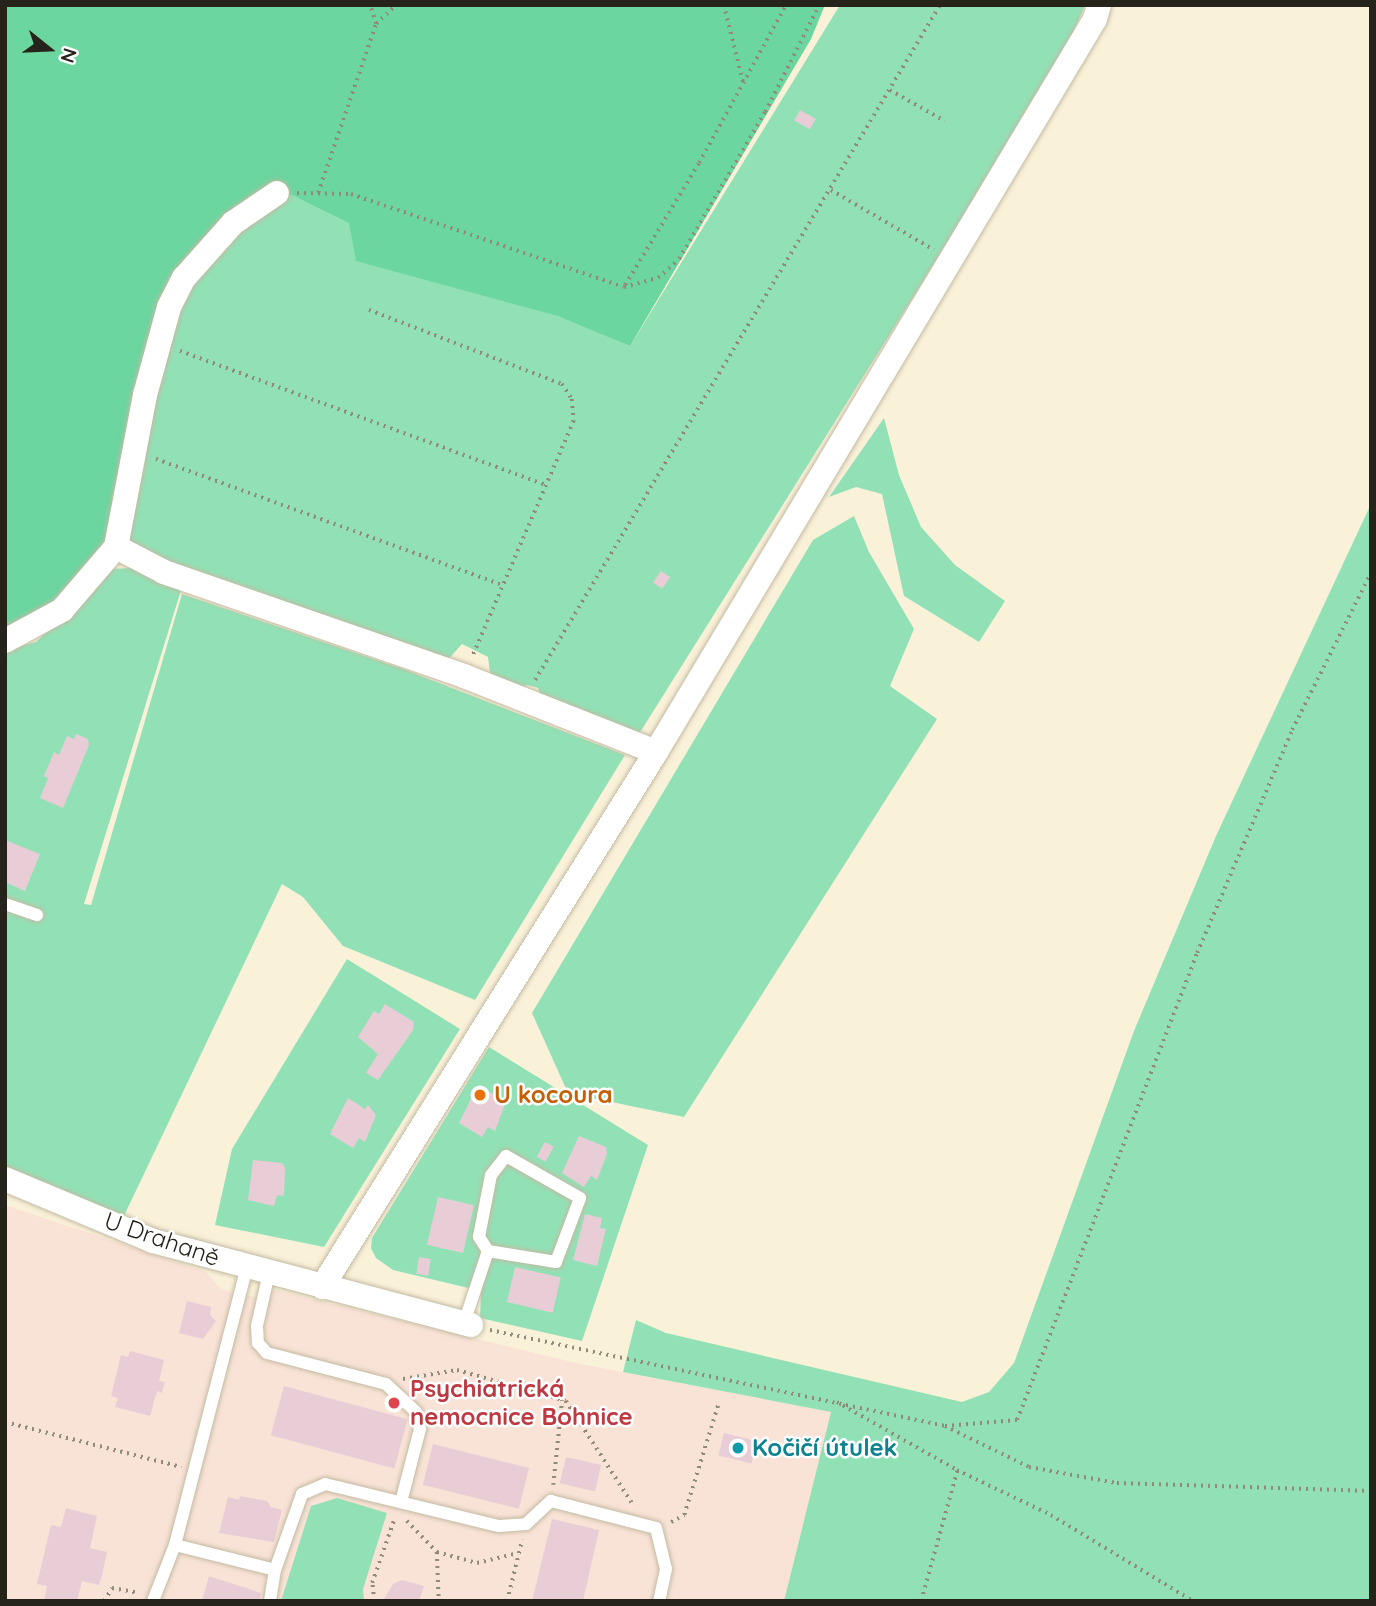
<!DOCTYPE html>
<meta charset="utf-8">
<style>
body{margin:0}
#map{position:relative;width:1376px;height:1606px;overflow:hidden;background:#faf1d9;font-family:Quicksand,sans-serif}
div>[style]{position:absolute}
.medical>*{inset:0;background:#f9e3d6}
.green>*{inset:0;background:#92e1b6}
.forest>*{inset:0;background:#6bd6a0}
.building>*{inset:0;background:#e8cdd6;transform-origin:0 0}
.path>*{height:3.5px;margin-top:-1.75px;transform-origin:0;background:repeating-linear-gradient(90deg,#908a79 0 2px,transparent 0 7px)}
.roads{filter:drop-shadow(0 0 2px #c3baa3) drop-shadow(0 0 2px #c3baa3)}
.lane>*{height:12px;margin:-6px;padding:0 6px;transform-origin:6px;border-radius:6px;background:#fff}
.street>*{height:24px;margin:-12px;padding:0 12px;transform-origin:12px;border-radius:12px;background:#fff}
.dots>*{width:19px;height:19px;translate:-50% -50%;box-sizing:border-box;border:4px solid #fff;border-radius:50%}
span{translate:-50% -50%;white-space:nowrap;text-align:center;line-height:1.15;-webkit-text-stroke:5px #fff;paint-order:stroke}
.food-label{font-size:24px;color:#c56008;font-weight:700}
.left{translate:0 -50%;text-align:left}
.street-label{font-size:24px;color:#26231a}
.health-label{font-size:24px;color:#be3a42;font-weight:700}
.culture-label{font-size:24px;color:#0d838f;font-weight:700}
.frame{position:absolute;inset:0;border:7px solid #26231a;pointer-events:none}
.north{position:absolute;left:14px;top:14px;width:70px;height:70px;-webkit-text-stroke:5px #fff;paint-order:stroke;rotate:108deg;font-size:19px;font-weight:700;line-height:28px;text-align:center;color:#26231a}
.north::after{content:'';display:block;margin:auto;width:24px;height:32px;background:#26231a;clip-path:polygon(50% 0,100% 100%,50% 72%,0 100%)}
</style>
<div id="map">
<div class="medical">
<div style="clip-path:polygon(5px 1205px,206px 1272px,221px 1289px,258px 1298px,275px 1290px,576px 1363px,831px 1412px,784px 1601px,5px 1601px)"></div>
</div>
<div class="green">
<div style="clip-path:polygon(840px 5px,1085px 5px,1060px 63px,639px 734px,542px 699px,538px 688px,527px 685px,516px 690px,500px 684px,490px 673px,488px 657px,462px 644px,444px 664px,165px 565px,126px 538px,153px 351px,197px 262px,266px 191px,294px 196px,630px 346px)"></div>
<div style="clip-path:polygon(884px 418px,899px 475px,921px 527px,955px 565px,1005px 601px,979px 642px,904px 596px,882px 494px,856px 487px,829px 497px)"></div>
<div style="clip-path:polygon(1371px 504px,1371px 1601px,784px 1601px,831px 1412px,623px 1372px,636px 1320px,666px 1333px,962px 1402px,989px 1392px,1014px 1363px,1134px 1031px,1216px 836px)"></div>
<div style="clip-path:polygon(854px 516px,869px 552px,914px 629px,890px 686px,937px 719px,684px 1117px,568px 1093px,532px 1013px,813px 540px)"></div>
<div style="clip-path:polygon(130px 568px,182px 587px,84px 904px,91px 905px,182px 594px,403px 669px,625px 755px,475px 1000px,343px 946px,303px 897px,282px 884px,123px 1218px,5px 1169px,5px 650px,36px 642px,112px 569px)"></div>
<div style="clip-path:polygon(347px 959px,460px 1029px,324px 1247px,215px 1225px,232px 1149px)"></div>
<div style="clip-path:polygon(489px 1047px,648px 1145px,582px 1341px,480px 1318px,481px 1291px,393px 1270px,376px 1258px,371px 1248px,372px 1238px)"></div>
<div style="clip-path:polygon(337px 1498px,387px 1513px,363px 1589px,364px 1601px,281px 1601px,311px 1506px)"></div>
</div>
<div class="forest">
<div style="clip-path:polygon(5px 5px,825px 5px,811px 39px,630px 346px,558px 316px,356px 261px,349px 223px,294px 196px,266px 191px,197px 262px,153px 351px,106px 549px,61px 604px,5px 631px)"></div>
</div>
<div class="building">
<div style="left:800px;top:110px;width:18px;height:12px;rotate:29deg"></div>
<div style="left:661px;top:571px;width:11px;height:14px;rotate:34deg"></div>
<div style="clip-path:polygon(76px 734px,88px 739px,89px 745px,63px 808px,40px 798px,48px 778px,44px 776px,54px 752px,59px 755px,67px 736px,74px 739px)"></div>
<div style="clip-path:polygon(5px 840px,40px 854px,25px 891px,5px 882px)"></div>
<div style="clip-path:polygon(385px 1004px,414px 1022px,413px 1030px,378px 1080px,366px 1073px,378px 1054px,358px 1037px,374px 1011px,379px 1014px)"></div>
<div style="clip-path:polygon(477px 1087px,503px 1098px,505px 1104px,495px 1131px,488px 1127px,482px 1137px,459px 1123px)"></div>
<div style="clip-path:polygon(348px 1098px,365px 1109px,368px 1105px,376px 1115px,365px 1142px,359px 1138px,353px 1148px,330px 1134px)"></div>
<div style="clip-path:polygon(579px 1136px,606px 1147px,607px 1154px,597px 1180px,591px 1176px,584px 1187px,562px 1173px)"></div>
<div style="left:545px;top:1142px;width:10px;height:17px;rotate:29deg"></div>
<div style="clip-path:polygon(253px 1160px,282px 1163px,285px 1168px,284px 1196px,277px 1195px,274px 1206px,248px 1200px)"></div>
<div style="left:438px;top:1197px;width:37px;height:49px;rotate:13deg"></div>
<div style="clip-path:polygon(585px 1214px,602px 1218px,600px 1228px,606px 1229px,597px 1266px,573px 1260px)"></div>
<div style="left:419px;top:1257px;width:12px;height:17px;rotate:9deg"></div>
<div style="left:515px;top:1267px;width:47px;height:36px;rotate:13deg"></div>
<div style="clip-path:polygon(187px 1301px,211px 1307px,210px 1315px,216px 1321px,203px 1339px,179px 1333px)"></div>
<div style="clip-path:polygon(130px 1351px,164px 1360px,159px 1381px,165px 1382px,162px 1393px,157px 1391px,150px 1416px,115px 1407px,118px 1398px,111px 1396px,121px 1355px,128px 1357px)"></div>
<div style="left:284px;top:1386px;width:128px;height:51px;rotate:15deg"></div>
<div style="left:724px;top:1433px;width:34px;height:23px;rotate:14deg"></div>
<div style="left:433px;top:1444px;width:99px;height:42px;rotate:14deg"></div>
<div style="left:566px;top:1457px;width:36px;height:27px;rotate:13deg"></div>
<div style="clip-path:polygon(240px 1496px,267px 1501px,271px 1507px,282px 1510px,274px 1542px,219px 1533px,228px 1497px,239px 1500px)"></div>
<div style="clip-path:polygon(66px 1508px,97px 1516px,90px 1548px,107px 1552px,102px 1575px,99px 1585px,82px 1581px,77px 1601px,44px 1601px,47px 1586px,37px 1584px,51px 1525px,61px 1527px)"></div>
<div style="clip-path:polygon(552px 1519px,599px 1530px,583px 1601px,532px 1601px)"></div>
<div style="clip-path:polygon(209px 1576px,261px 1593px,259px 1601px,202px 1601px)"></div>
<div style="clip-path:polygon(402px 1580px,424px 1586px,419px 1601px,383px 1601px,393px 1584px)"></div>
</div>
<div class="path">
<div style="left:724px;top:5px;width:82px;rotate:76deg"></div>
<div style="left:376px;top:24px;width:28px;rotate:-44deg"></div>
<div style="left:890px;top:90px;width:63px;rotate:29.4deg"></div>
<div style="left:831px;top:190px;width:119px;rotate:30.2deg"></div>
<div style="left:297px;top:193px;width:54px;rotate:1.1deg"></div>
<div style="left:351px;top:194px;width:288px;rotate:18.8deg"></div>
<div style="left:624px;top:287px;width:35px;rotate:-15deg"></div>
<div style="left:658px;top:278px;width:28px;rotate:-42deg"></div>
<div style="left:679px;top:259px;width:170px;rotate:-59.7deg"></div>
<div style="left:765px;top:112px;width:120px;rotate:-63.2deg"></div>
<div style="left:318px;top:193px;width:179px;rotate:-71.1deg"></div>
<div style="left:376px;top:24px;width:20px;rotate:-108deg"></div>
<div style="left:625px;top:285px;width:143px;rotate:-58.8deg"></div>
<div style="left:699px;top:163px;width:180px;rotate:-61.2deg"></div>
<div style="left:369px;top:310px;width:207px;rotate:21deg"></div>
<div style="left:562px;top:384px;width:18px;rotate:56deg"></div>
<div style="left:572px;top:399px;width:22px;rotate:85deg"></div>
<div style="left:574px;top:421px;width:258px;rotate:113.3deg"></div>
<div style="left:180px;top:351px;width:390px;rotate:20.1deg"></div>
<div style="left:156px;top:459px;width:369px;rotate:20deg"></div>
<div style="left:535px;top:680px;width:787px;rotate:-59.04deg"></div>
<div style="left:490px;top:1330px;width:465px;rotate:11.9deg"></div>
<div style="left:945px;top:1426px;width:93px;rotate:26deg"></div>
<div style="left:1029px;top:1467px;width:89px;rotate:10.3deg"></div>
<div style="left:1117px;top:1483px;width:254px;rotate:1.8deg"></div>
<div style="left:403px;top:1379px;width:55px;rotate:-9.5deg"></div>
<div style="left:457px;top:1370px;width:113px;rotate:15.9deg"></div>
<div style="left:566px;top:1401px;width:125px;rotate:57.1deg"></div>
<div style="left:837px;top:1402px;width:138px;rotate:29.5deg"></div>
<div style="left:957px;top:1470px;width:104px;rotate:25.6deg"></div>
<div style="left:1051px;top:1515px;width:166px;rotate:31.2deg"></div>
<div style="left:5px;top:1422px;width:182px;rotate:14.3deg"></div>
<div style="left:945px;top:1426px;width:72px;rotate:-4.8deg"></div>
<div style="left:1017px;top:1420px;width:500px;rotate:-68.92deg"></div>
<div style="left:1197px;top:953px;width:242px;rotate:-66.9deg"></div>
<div style="left:1292px;top:730px;width:177px;rotate:-63.4deg"></div>
<div style="left:553px;top:1485px;width:85px;rotate:-84deg"></div>
<div style="left:407px;top:1521px;width:43px;rotate:45.9deg"></div>
<div style="left:437px;top:1552px;width:49px;rotate:87.7deg"></div>
<div style="left:671px;top:1522px;width:15px;rotate:-28deg"></div>
<div style="left:684px;top:1515px;width:115px;rotate:-72.8deg"></div>
<div style="left:437px;top:1552px;width:41px;rotate:15.4deg"></div>
<div style="left:477px;top:1563px;width:42px;rotate:-13.7deg"></div>
<div style="left:104px;top:1601px;width:15px;rotate:-58deg"></div>
<div style="left:112px;top:1588px;width:27px;rotate:10deg"></div>
<div style="left:374px;top:1601px;width:18px;rotate:-96deg"></div>
<div style="left:372px;top:1583px;width:70px;rotate:-70.8deg"></div>
<div style="left:507px;top:1601px;width:63px;rotate:-76.2deg"></div>
<div style="left:921px;top:1601px;width:135px;rotate:-74.5deg"></div>
</div>
<div class="roads">
<div class="lane">
<div style="left:5px;top:904px;width:34px;rotate:19deg"></div>
<div style="left:269px;top:1273px;width:54px;rotate:102.8deg"></div>
<div style="left:257px;top:1326px;width:17px;rotate:87deg"></div>
<div style="left:258px;top:1343px;width:13px;rotate:48deg"></div>
<div style="left:267px;top:1353px;width:123px;rotate:14.6deg"></div>
<div style="left:386px;top:1384px;width:41px;rotate:43deg"></div>
<div style="left:416px;top:1412px;width:17px;rotate:77deg"></div>
<div style="left:420px;top:1429px;width:75px;rotate:104.6deg"></div>
<div style="left:464px;top:1323px;width:76px;rotate:-71.6deg"></div>
<div style="left:488px;top:1251px;width:69px;rotate:9.2deg"></div>
<div style="left:556px;top:1262px;width:68px;rotate:-69.4deg"></div>
<div style="left:580px;top:1198px;width:85px;rotate:-150.4deg"></div>
<div style="left:506px;top:1156px;width:24px;rotate:128deg"></div>
<div style="left:491px;top:1175px;width:63px;rotate:101deg"></div>
<div style="left:479px;top:1237px;width:17px;rotate:57deg"></div>
<div style="left:175px;top:1545px;width:103px;rotate:14deg"></div>
<div style="left:153px;top:1601px;width:60px;rotate:-68.6deg"></div>
<div style="left:175px;top:1545px;width:287px;rotate:-75.5deg"></div>
<div style="left:270px;top:1601px;width:31px;rotate:-81deg"></div>
<div style="left:275px;top:1570px;width:81px;rotate:-70.4deg"></div>
<div style="left:302px;top:1494px;width:25px;rotate:-23deg"></div>
<div style="left:325px;top:1484px;width:179px;rotate:13.6deg"></div>
<div style="left:499px;top:1526px;width:27px;rotate:-4deg"></div>
<div style="left:526px;top:1524px;width:34px;rotate:-43deg"></div>
<div style="left:551px;top:1501px;width:108px;rotate:14.4deg"></div>
<div style="left:656px;top:1528px;width:42px;rotate:76.3deg"></div>
<div style="left:666px;top:1569px;width:33px;rotate:102deg"></div>
</div>
<div class="street">
<div style="left:116px;top:547px;width:54px;rotate:27.5deg"></div>
<div style="left:164px;top:572px;width:318px;rotate:19.1deg"></div>
<div style="left:464px;top:676px;width:206px;rotate:21.6deg"></div>
<div style="left:5px;top:641px;width:65px;rotate:-28.5deg"></div>
<div style="left:62px;top:610px;width:83px;rotate:-49.4deg"></div>
<div style="left:116px;top:547px;width:155px;rotate:-79.2deg"></div>
<div style="left:145px;top:395px;width:91px;rotate:-74.7deg"></div>
<div style="left:169px;top:307px;width:33px;rotate:-63deg"></div>
<div style="left:184px;top:278px;width:74px;rotate:-48.3deg"></div>
<div style="left:233px;top:223px;width:53px;rotate:-34.3deg"></div>
<div style="left:5px;top:1179px;width:160px;rotate:22.7deg"></div>
<div style="left:153px;top:1241px;width:329px;rotate:14.8deg"></div>
<div style="left:322px;top:1287px;width:631px;rotate:-58.02deg"></div>
<div style="left:656px;top:752px;width:854px;rotate:-59.08deg"></div>
<div style="left:1095px;top:19px;width:15px;rotate:-74deg"></div>
</div>
</div>
<div class="dots">
<div style="left:480px;top:1095px;background:#e8710a"></div>
<div style="left:394px;top:1403px;background:#e0444e"></div>
<div style="left:738px;top:1448px;background:#0f9aa8"></div>
</div>
<div class="food-label">
<span class="left" style="left:494px;top:1095px">U kocoura</span>
</div>
<div class="street-label">
<span style="left:162px;top:1239px;rotate:19deg">U Drahaně</span>
</div>
<div class="health-label">
<span class="left" style="left:410px;top:1403px">Psychiatrická<br>nemocnice Bohnice</span>
</div>
<div class="culture-label">
<span class="left" style="left:752px;top:1448px">Kočičí útulek</span>
</div>
<div class="frame"></div>
<div class="north">N</div>
</div>
